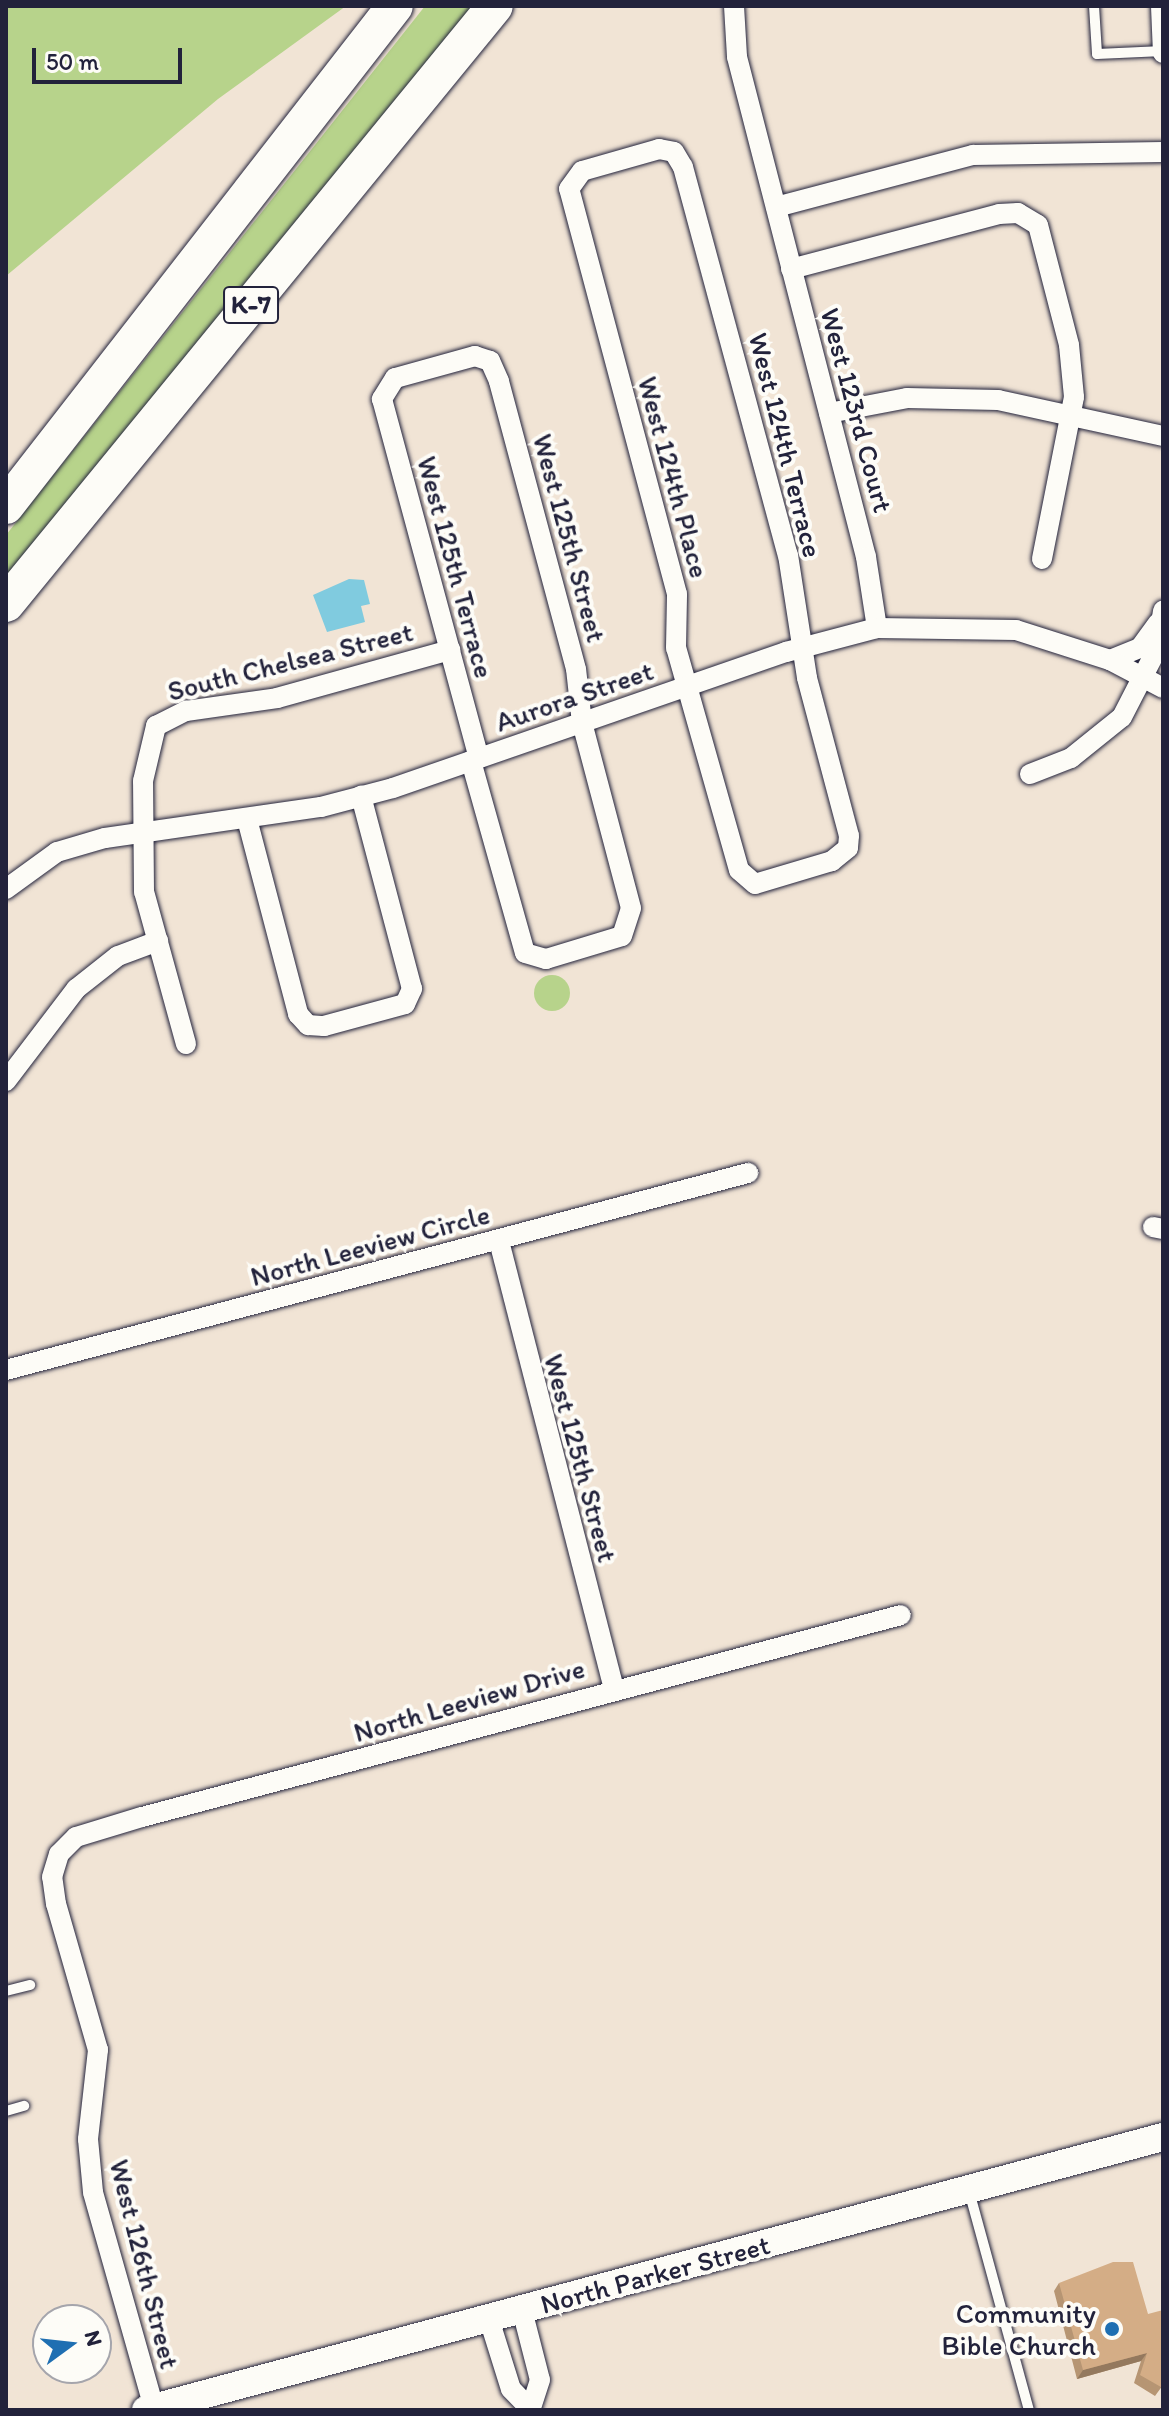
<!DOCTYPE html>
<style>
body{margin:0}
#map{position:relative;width:1169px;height:2416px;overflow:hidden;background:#f1e4d5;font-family:Itim,sans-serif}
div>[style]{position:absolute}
.green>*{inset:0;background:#b7d38b}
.round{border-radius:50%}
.water>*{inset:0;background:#80cbdf}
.roads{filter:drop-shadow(0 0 2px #22223b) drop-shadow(0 0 2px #22223b)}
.lane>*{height:10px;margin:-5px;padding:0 5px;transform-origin:5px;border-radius:5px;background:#fdfcf7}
.street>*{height:20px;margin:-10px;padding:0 10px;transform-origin:10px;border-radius:10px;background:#fdfcf7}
.secondary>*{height:28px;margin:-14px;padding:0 14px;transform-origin:14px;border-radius:14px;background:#fdfcf7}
.highway>*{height:36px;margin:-18px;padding:0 18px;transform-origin:18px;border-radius:18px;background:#fdfcf7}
.wall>*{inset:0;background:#b69573}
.shaded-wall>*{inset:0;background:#94795e}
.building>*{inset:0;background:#d4ad86}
.dots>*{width:22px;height:22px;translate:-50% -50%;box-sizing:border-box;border:4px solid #fdfcf7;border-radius:50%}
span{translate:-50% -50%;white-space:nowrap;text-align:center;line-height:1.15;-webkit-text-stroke:8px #fdfcf7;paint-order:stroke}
.shield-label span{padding:2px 6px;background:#fdfcf7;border:2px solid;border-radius:6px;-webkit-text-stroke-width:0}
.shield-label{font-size:26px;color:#22223b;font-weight:700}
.street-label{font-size:28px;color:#22223b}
.poi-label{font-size:28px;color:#22223b}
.right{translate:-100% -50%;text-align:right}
.frame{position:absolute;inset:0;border:8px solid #22223b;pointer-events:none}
.north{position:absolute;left:32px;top:2304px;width:80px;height:80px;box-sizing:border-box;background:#fdfcf7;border:2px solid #a5a5ac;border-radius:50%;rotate:75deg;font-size:22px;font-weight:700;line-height:32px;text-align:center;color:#22223b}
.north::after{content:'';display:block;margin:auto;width:28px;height:36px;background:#1f6fb2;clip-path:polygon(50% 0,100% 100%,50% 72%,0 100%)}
.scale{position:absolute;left:32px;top:48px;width:150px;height:36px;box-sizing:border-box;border:4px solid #22223b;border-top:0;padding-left:10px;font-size:24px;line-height:28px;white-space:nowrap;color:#22223b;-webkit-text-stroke:6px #fdfcf7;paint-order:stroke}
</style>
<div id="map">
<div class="green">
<div style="clip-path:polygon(6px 6px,346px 6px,218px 99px,6px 276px)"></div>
<div style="clip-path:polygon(425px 6px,474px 6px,6px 578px,6px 535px)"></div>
<div class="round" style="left:534px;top:975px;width:36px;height:36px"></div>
</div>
<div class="water">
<div style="clip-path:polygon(349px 579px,364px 580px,370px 604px,361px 606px,365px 622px,327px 632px,313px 595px)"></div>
</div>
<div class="roads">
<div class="lane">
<div style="left:1094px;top:6px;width:48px;rotate:86.4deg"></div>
<div style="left:1097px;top:54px;width:66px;rotate:-2.6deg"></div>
<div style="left:6px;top:1991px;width:25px;rotate:-14deg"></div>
<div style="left:6px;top:2111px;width:19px;rotate:-16deg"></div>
<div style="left:969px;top:2191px;width:227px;rotate:74.7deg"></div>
</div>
<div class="street">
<div style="left:734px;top:6px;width:51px;rotate:86.6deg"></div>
<div style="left:737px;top:57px;width:516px;rotate:75.53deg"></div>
<div style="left:866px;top:557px;width:72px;rotate:81.2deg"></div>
<div style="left:1161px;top:6px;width:47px;rotate:87.6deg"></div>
<div style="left:659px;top:149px;width:15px;rotate:11deg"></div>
<div style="left:674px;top:152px;width:17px;rotate:59deg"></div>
<div style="left:683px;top:167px;width:402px;rotate:74.9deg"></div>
<div style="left:788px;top:555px;width:124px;rotate:81.2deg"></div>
<div style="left:807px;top:678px;width:163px;rotate:75.1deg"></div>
<div style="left:849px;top:836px;width:12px;rotate:95deg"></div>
<div style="left:848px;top:848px;width:21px;rotate:141deg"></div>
<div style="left:832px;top:861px;width:80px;rotate:163.4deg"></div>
<div style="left:755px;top:884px;width:21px;rotate:-139deg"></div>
<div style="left:739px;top:870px;width:231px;rotate:-105.8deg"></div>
<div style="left:676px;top:648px;width:54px;rotate:-88.9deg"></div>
<div style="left:677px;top:594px;width:419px;rotate:-104.9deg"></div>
<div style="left:569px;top:189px;width:22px;rotate:-54deg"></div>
<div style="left:582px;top:171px;width:80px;rotate:-15.9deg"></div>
<div style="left:776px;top:207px;width:204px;rotate:-14.8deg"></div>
<div style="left:973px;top:155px;width:190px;rotate:-0.9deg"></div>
<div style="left:791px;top:269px;width:215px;rotate:-14.8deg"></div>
<div style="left:999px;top:214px;width:19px;rotate:-3deg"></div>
<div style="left:1018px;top:213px;width:23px;rotate:31deg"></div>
<div style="left:1038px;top:225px;width:124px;rotate:75.5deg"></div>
<div style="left:1069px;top:345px;width:52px;rotate:84.5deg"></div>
<div style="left:1074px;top:397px;width:165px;rotate:101.2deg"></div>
<div style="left:829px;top:413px;width:79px;rotate:-10.9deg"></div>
<div style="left:907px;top:398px;width:91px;rotate:1.3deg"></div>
<div style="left:998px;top:400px;width:169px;rotate:12.3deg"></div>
<div style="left:1110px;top:660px;width:32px;rotate:-22deg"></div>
<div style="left:1140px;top:648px;width:31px;rotate:-54deg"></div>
<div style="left:471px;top:761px;width:199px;rotate:74.3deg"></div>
<div style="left:525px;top:953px;width:22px;rotate:16deg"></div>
<div style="left:546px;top:959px;width:79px;rotate:-16.8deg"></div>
<div style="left:622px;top:936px;width:29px;rotate:-72deg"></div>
<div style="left:631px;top:908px;width:191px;rotate:-104.8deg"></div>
<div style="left:582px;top:723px;width:54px;rotate:-96.3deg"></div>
<div style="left:576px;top:669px;width:298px;rotate:-105deg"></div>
<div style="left:499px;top:381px;width:22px;rotate:-114deg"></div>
<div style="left:490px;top:361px;width:16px;rotate:-162deg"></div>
<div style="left:475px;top:356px;width:83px;rotate:164.6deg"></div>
<div style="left:395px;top:378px;width:25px;rotate:122deg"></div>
<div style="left:382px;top:399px;width:372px;rotate:74.9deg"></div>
<div style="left:1030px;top:774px;width:44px;rotate:-21.3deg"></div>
<div style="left:1071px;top:758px;width:65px;rotate:-38.8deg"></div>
<div style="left:1122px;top:717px;width:76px;rotate:-62.8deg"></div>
<div style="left:1157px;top:649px;width:39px;rotate:-81deg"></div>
<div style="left:247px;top:819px;width:202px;rotate:75.3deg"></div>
<div style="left:298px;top:1014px;width:15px;rotate:48deg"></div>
<div style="left:308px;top:1025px;width:16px;rotate:4deg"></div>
<div style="left:324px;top:1026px;width:84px;rotate:-15.2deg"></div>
<div style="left:405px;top:1004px;width:17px;rotate:-65deg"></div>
<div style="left:412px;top:989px;width:200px;rotate:-104.8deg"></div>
<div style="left:6px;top:889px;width:63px;rotate:-36deg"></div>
<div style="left:57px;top:852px;width:50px;rotate:-16.3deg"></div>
<div style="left:105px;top:838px;width:218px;rotate:-8.2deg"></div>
<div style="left:321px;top:807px;width:74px;rotate:-14.8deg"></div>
<div style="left:393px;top:788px;width:416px;rotate:-19.1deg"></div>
<div style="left:786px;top:652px;width:94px;rotate:-14.8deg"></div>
<div style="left:877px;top:628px;width:139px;rotate:0.8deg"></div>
<div style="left:1016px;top:630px;width:99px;rotate:17.7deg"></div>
<div style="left:1110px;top:660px;width:60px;rotate:27.8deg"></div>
<div style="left:186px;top:1044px;width:158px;rotate:-105.4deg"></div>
<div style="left:144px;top:892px;width:111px;rotate:-90.5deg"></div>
<div style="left:143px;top:781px;width:57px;rotate:-76.7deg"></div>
<div style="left:156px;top:726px;width:34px;rotate:-27deg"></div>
<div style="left:186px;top:711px;width:92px;rotate:-8.1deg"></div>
<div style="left:277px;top:698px;width:180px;rotate:-15.5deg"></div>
<div style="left:6px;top:1081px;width:116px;rotate:-52.7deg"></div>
<div style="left:76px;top:989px;width:53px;rotate:-38.2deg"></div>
<div style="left:118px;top:956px;width:43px;rotate:-20.6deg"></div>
<div style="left:1153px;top:1227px;width:10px;rotate:11deg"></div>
<div style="left:499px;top:1241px;width:463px;rotate:75.6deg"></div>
<div style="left:6px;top:1370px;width:768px;rotate:-14.87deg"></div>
<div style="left:522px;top:2310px;width:72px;rotate:75.6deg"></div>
<div style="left:540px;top:2380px;width:29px;rotate:108deg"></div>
<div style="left:489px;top:2319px;width:73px;rotate:72.6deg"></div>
<div style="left:511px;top:2389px;width:29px;rotate:46deg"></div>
<div style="left:154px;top:2408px;width:224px;rotate:-105.8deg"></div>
<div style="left:93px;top:2192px;width:53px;rotate:-95.4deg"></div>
<div style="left:88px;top:2139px;width:90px;rotate:-83.6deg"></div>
<div style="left:98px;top:2050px;width:152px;rotate:-106deg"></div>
<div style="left:56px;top:1904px;width:27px;rotate:-98deg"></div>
<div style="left:52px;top:1877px;width:24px;rotate:-73deg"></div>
<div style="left:59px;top:1854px;width:24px;rotate:-45deg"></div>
<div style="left:76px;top:1837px;width:69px;rotate:-16.9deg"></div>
<div style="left:142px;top:1817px;width:785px;rotate:-14.9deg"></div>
</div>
<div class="secondary">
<div style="left:146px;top:2410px;width:1053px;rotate:-15.03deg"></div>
</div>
<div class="highway">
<div style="left:6px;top:506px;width:633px;rotate:-52.12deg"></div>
<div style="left:6px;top:604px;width:772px;rotate:-50.73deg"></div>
</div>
</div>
<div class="wall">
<div style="clip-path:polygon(1059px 2283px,1148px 2314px,1163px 2385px,1155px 2396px,1134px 2383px,1141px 2361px,1077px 2379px,1054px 2291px)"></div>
</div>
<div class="shaded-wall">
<div style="clip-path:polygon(1147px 2353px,1141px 2361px,1077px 2379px,1083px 2370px)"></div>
</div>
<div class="building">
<div style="clip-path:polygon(1113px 2262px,1133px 2262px,1148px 2314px,1163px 2310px,1163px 2384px,1161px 2387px,1140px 2375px,1147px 2353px,1083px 2370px,1059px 2283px)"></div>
</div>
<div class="dots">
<div style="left:1112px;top:2329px;background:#1f6fb2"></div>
</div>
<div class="shield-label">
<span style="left:251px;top:305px">K-7</span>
</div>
<div class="street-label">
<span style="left:857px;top:410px;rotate:75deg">West 123rd Court</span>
<span style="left:786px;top:445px;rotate:76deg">West 124th Terrace</span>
<span style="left:674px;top:477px;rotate:75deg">West 124th Place</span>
<span style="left:570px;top:538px;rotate:75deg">West 125th Street</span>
<span style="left:456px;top:567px;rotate:75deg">West 125th Terrace</span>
<span style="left:290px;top:661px;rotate:-14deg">South Chelsea Street</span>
<span style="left:574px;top:696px;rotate:-19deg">Aurora Street</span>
<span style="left:370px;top:1245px;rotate:-15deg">North Leeview Circle</span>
<span style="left:581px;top:1458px;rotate:75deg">West 125th Street</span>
<span style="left:469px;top:1700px;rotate:-16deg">North Leeview Drive</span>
<span style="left:145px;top:2264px;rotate:76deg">West 126th Street</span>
<span style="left:655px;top:2274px;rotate:-15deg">North Parker Street</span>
</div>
<div class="poi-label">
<span class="right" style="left:1096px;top:2329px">Community<br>Bible Church</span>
</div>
<div class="frame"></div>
<div class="north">N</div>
<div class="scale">50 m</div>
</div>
